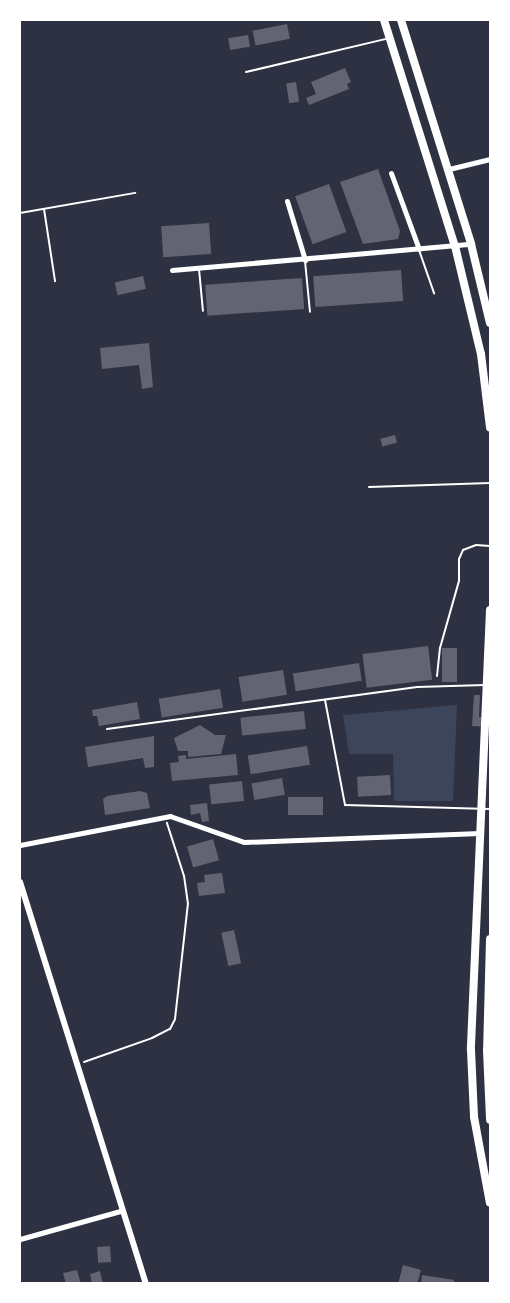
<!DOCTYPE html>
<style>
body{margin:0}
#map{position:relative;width:510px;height:1303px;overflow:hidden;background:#2d3142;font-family:Manrope,sans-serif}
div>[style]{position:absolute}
.green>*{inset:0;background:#3c4559}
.building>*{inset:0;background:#626471;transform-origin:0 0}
.path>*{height:2px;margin:-1px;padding:0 1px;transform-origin:1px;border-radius:1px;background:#fff}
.service>*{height:2px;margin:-1px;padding:0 1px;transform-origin:1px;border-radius:1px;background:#fff}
.minor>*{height:5px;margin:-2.5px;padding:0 2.5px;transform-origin:2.5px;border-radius:2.5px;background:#fff}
.tertiary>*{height:6px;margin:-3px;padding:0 3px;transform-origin:3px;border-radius:3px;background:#fff}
.trunk>*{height:8px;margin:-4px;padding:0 4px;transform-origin:4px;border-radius:4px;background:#fff}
span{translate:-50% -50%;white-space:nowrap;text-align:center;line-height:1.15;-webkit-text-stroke:6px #fff;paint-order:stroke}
.frame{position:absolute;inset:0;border:21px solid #fff;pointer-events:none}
</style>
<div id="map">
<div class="green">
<div style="clip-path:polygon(457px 705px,453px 801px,394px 801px,393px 754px,349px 754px,343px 715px)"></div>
</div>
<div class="building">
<div style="left:287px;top:24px;width:15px;height:35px;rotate:79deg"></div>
<div style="left:248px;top:35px;width:12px;height:20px;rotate:81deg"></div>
<div style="clip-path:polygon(345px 68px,351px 82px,347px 84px,349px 89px,309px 105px,306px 98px,316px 94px,311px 82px)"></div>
<div style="left:296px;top:82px;width:20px;height:10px;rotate:81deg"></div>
<div style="clip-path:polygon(378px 169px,400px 231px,398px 239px,363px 244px,340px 182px)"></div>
<div style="left:329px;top:184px;width:51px;height:36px;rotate:70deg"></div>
<div style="left:209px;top:223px;width:31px;height:48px;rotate:86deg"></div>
<div style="left:401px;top:270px;width:31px;height:88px;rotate:86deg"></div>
<div style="left:143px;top:276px;width:13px;height:29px;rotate:77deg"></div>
<div style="left:302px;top:278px;width:31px;height:97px;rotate:86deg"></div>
<div style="clip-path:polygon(149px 343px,153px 387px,142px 389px,139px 365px,102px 369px,100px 348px)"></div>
<div style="left:395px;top:435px;width:8px;height:15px;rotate:76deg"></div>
<div style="left:428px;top:646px;width:34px;height:66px;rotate:83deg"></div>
<div style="left:442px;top:648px;width:15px;height:34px"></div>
<div style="left:359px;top:663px;width:18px;height:67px;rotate:81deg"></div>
<div style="left:283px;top:670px;width:25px;height:45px;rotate:81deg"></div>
<div style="left:220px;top:689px;width:19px;height:62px;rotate:81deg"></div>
<div style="clip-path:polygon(474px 695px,480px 695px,479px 717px,490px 717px,490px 727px,472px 726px)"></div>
<div style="clip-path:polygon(137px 702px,140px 719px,99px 726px,97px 716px,93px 716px,92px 710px)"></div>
<div style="left:304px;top:711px;width:18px;height:64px;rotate:84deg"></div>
<div style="clip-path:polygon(200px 725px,215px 735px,226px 735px,221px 754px,188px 757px,188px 751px,178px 751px,174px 738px)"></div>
<div style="clip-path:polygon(154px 736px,154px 767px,145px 768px,143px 758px,88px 767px,85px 747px)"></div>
<div style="left:307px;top:746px;width:19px;height:60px;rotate:81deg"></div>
<div style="clip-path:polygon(236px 754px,238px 775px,172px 781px,170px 763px,179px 762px,178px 756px,186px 755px,186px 759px)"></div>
<div style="left:390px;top:775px;width:20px;height:33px;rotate:87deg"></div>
<div style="left:282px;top:778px;width:17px;height:31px;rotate:80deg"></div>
<div style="left:242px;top:781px;width:20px;height:33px;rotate:84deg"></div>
<div style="clip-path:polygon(140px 791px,147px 793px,150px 808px,105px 815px,103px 799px,107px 796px)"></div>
<div style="left:288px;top:797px;width:35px;height:18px"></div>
<div style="clip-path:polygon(207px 803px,209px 821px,202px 822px,200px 813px,191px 815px,190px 805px)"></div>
<div style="left:213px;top:839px;width:22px;height:27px;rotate:74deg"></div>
<div style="clip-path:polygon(222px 873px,225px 893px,199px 896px,197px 883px,205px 882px,204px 875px)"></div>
<div style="left:234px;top:930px;width:34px;height:13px;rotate:78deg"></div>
<div style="left:110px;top:1246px;width:16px;height:13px;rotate:86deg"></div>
<div style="clip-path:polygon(403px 1265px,421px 1270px,417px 1284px,398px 1284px)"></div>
<div style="clip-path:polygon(77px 1270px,81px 1284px,66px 1284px,63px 1273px)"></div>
<div style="clip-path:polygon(100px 1271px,103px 1284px,92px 1284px,90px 1274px)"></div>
<div style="clip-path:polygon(422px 1275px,454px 1280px,454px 1284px,421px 1284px)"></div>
</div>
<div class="path">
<div style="left:84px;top:1062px;width:72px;rotate:-19.4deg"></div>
<div style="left:152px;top:1038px;width:20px;rotate:-27deg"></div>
<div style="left:170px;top:1029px;width:11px;rotate:-63deg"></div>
<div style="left:175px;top:1019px;width:116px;rotate:-83.6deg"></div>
<div style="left:188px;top:904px;width:28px;rotate:-98deg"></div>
<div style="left:184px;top:876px;width:56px;rotate:-107.8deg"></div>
</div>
<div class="service">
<div style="left:246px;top:72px;width:144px;rotate:-13.3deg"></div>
<div style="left:44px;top:209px;width:73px;rotate:81.3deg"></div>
<div style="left:20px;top:213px;width:117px;rotate:-9.9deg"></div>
<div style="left:419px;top:250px;width:46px;rotate:70.8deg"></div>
<div style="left:305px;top:261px;width:51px;rotate:84.4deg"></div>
<div style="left:199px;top:269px;width:42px;rotate:84.6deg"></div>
<div style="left:369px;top:487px;width:121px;rotate:-1.9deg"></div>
<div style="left:437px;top:676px;width:28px;rotate:-84deg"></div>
<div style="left:440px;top:648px;width:70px;rotate:-74.2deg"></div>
<div style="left:459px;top:581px;width:22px;rotate:-90deg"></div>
<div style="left:459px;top:559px;width:10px;rotate:-66deg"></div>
<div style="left:463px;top:550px;width:14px;rotate:-21deg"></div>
<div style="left:476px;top:545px;width:14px;rotate:4deg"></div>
<div style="left:325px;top:700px;width:107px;rotate:79.2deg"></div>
<div style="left:345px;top:805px;width:145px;rotate:1.6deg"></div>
<div style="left:107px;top:729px;width:313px;rotate:-7.7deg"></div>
<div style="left:417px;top:687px;width:68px;rotate:-1.7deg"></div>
</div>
<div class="minor">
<div style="left:449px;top:169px;width:42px;rotate:-13.7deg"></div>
<div style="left:391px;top:173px;width:81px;rotate:69.8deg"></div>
<div style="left:287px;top:201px;width:62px;rotate:73deg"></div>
<div style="left:172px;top:270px;width:300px;rotate:-5deg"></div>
<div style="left:20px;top:845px;width:153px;rotate:-10.9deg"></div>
<div style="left:170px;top:816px;width:78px;rotate:19.4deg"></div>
<div style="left:244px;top:842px;width:236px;rotate:-2.2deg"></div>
<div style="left:20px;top:1239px;width:104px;rotate:-15.6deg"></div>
</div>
<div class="tertiary">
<div style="left:20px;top:882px;width:421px;rotate:72.6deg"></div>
</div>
<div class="trunk">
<div style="left:384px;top:20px;width:237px;rotate:72.6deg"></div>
<div style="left:455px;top:246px;width:111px;rotate:76.5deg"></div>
<div style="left:481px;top:354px;width:74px;rotate:83deg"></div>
<div style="left:401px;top:20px;width:235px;rotate:72.6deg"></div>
<div style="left:471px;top:244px;width:81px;rotate:76.5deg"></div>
<div style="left:490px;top:610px;width:440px;rotate:92.5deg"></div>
<div style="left:471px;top:1050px;width:67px;rotate:87.4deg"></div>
<div style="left:474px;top:1117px;width:87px;rotate:79.5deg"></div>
<div style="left:490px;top:939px;width:111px;rotate:91.5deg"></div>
<div style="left:487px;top:1050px;width:70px;rotate:87.5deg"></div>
</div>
<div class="frame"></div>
</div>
